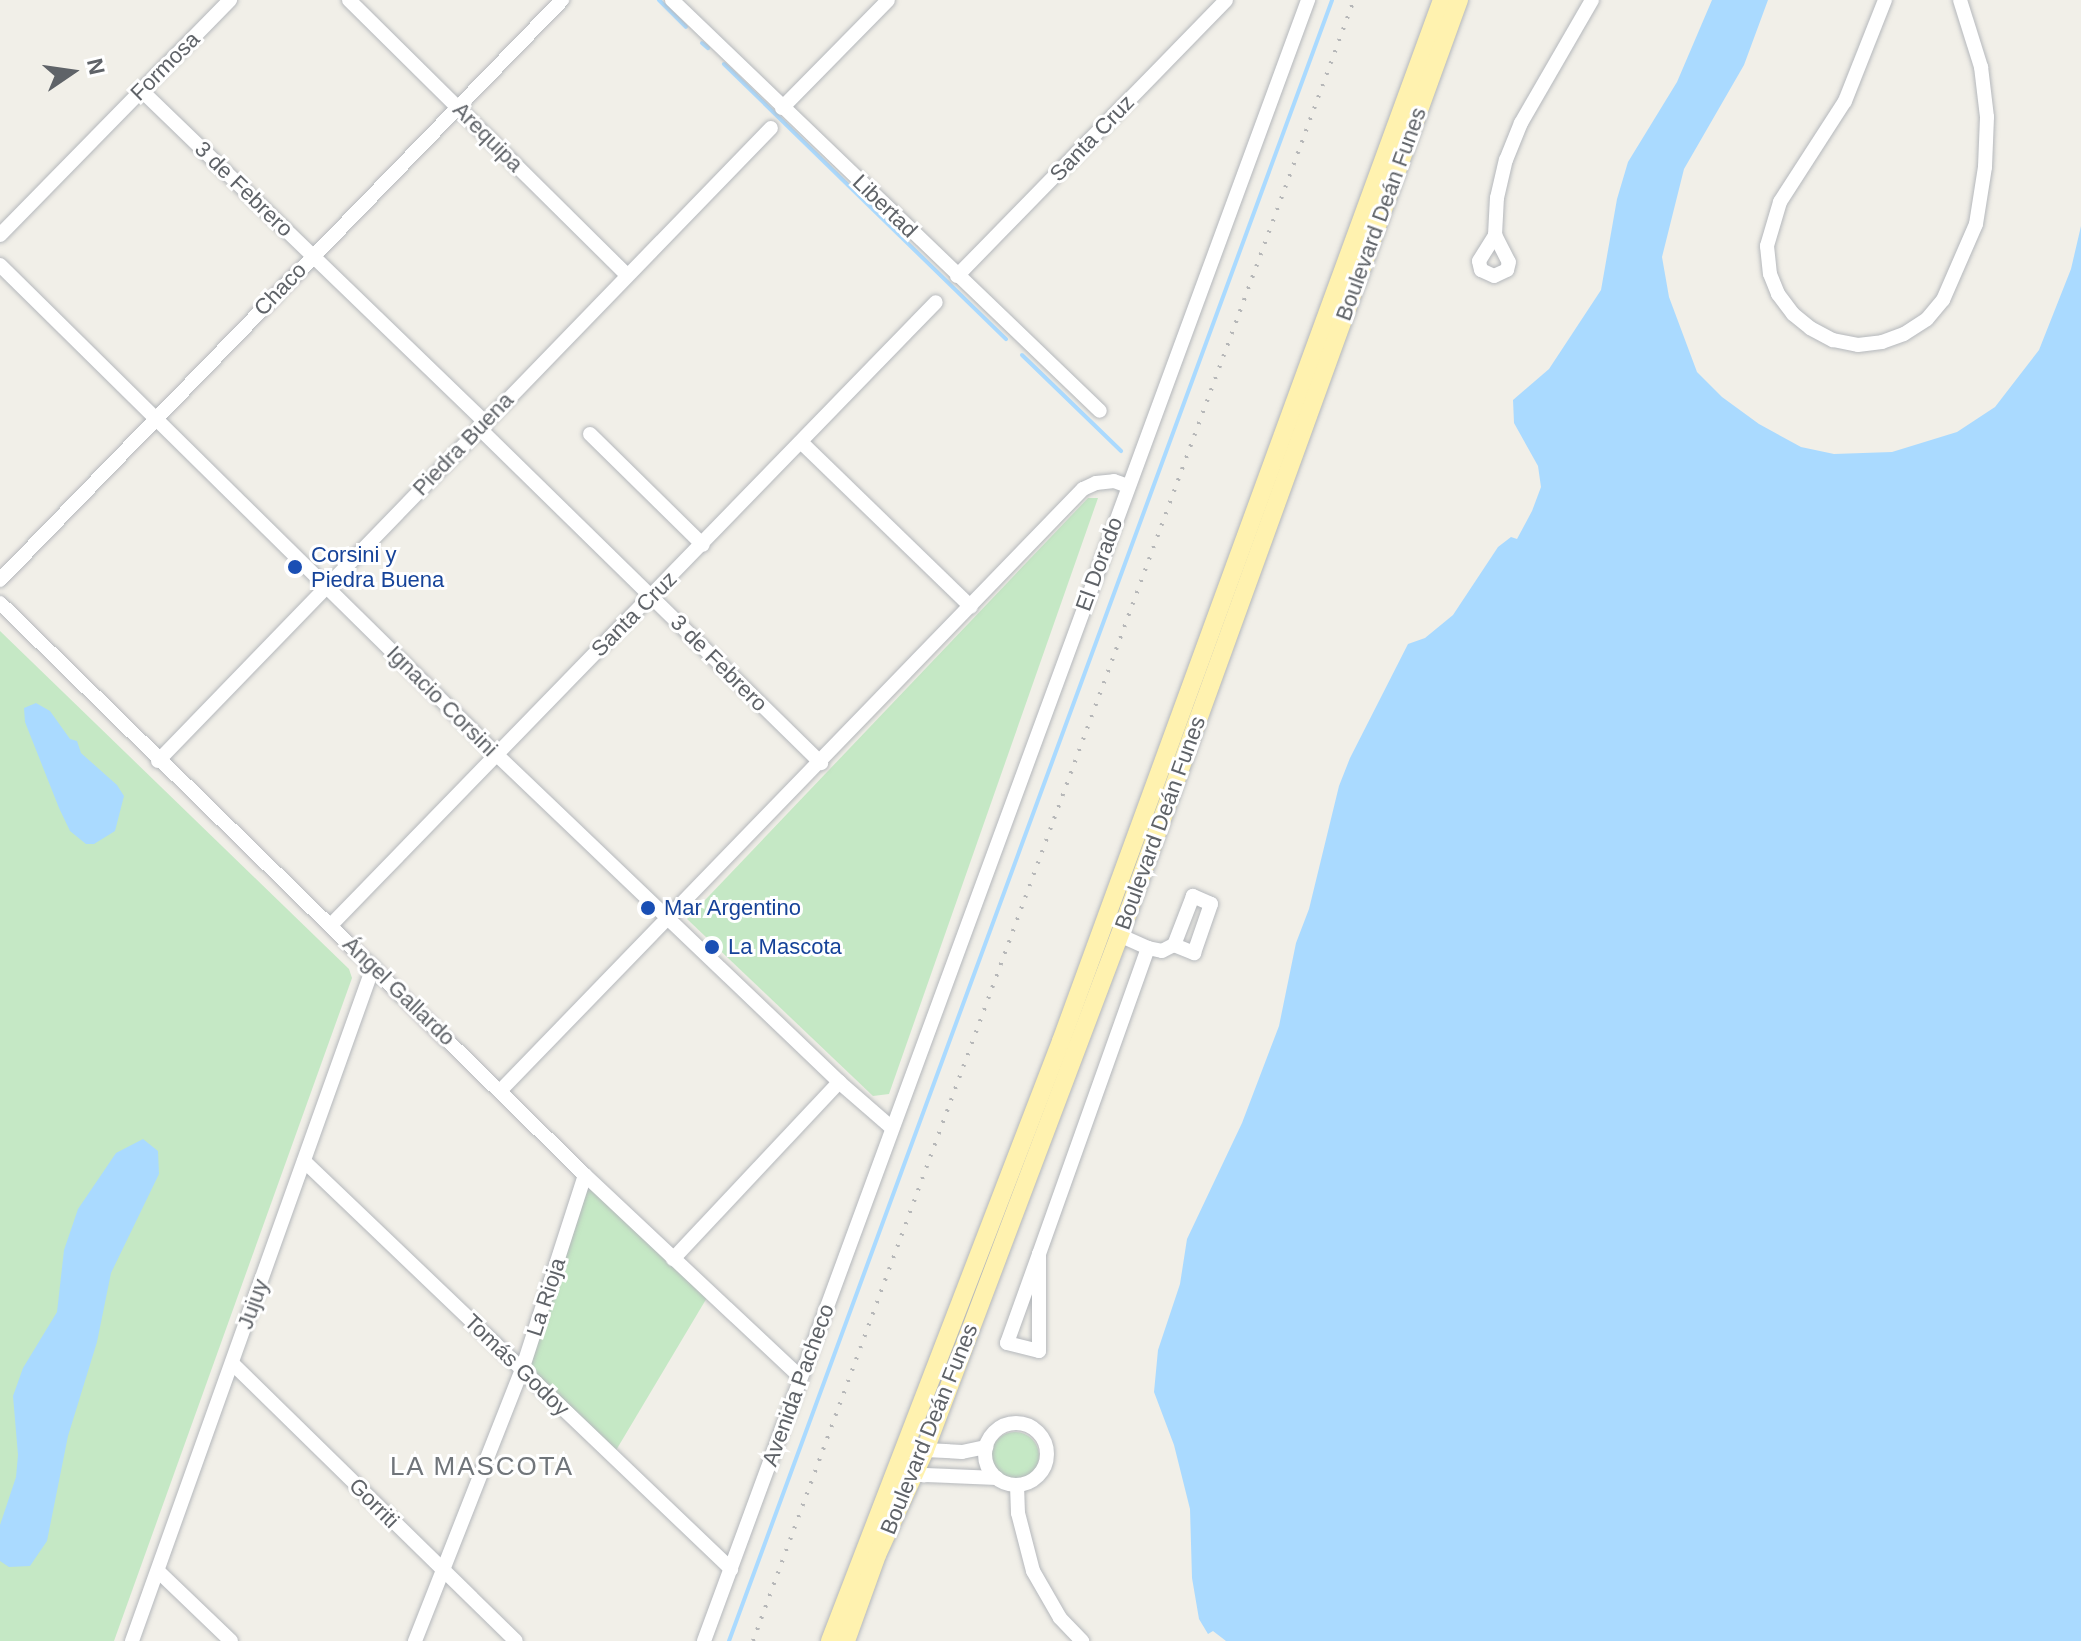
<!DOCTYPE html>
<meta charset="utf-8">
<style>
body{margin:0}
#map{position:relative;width:2081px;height:1641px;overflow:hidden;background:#f1efe8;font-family:Helvetica,sans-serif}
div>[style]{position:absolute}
.green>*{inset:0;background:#c5e8c5}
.round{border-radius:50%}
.water>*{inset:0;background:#aadaff}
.stream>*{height:4px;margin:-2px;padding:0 2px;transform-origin:2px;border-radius:2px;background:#aadaff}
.roads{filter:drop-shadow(0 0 2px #b5b8bc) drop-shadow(0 0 2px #b5b8bc)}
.minor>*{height:14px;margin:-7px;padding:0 7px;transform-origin:7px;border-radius:7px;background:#fff}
.minor>.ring{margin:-7px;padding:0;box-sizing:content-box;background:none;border:14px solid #fff;border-radius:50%}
.major>*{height:18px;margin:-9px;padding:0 9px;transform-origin:9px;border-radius:9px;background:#fff2af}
.rail>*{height:4px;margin-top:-2px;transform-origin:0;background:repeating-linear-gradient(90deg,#b6b7b8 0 2px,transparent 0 12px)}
.dots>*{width:22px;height:22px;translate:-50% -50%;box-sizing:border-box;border:4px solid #fff;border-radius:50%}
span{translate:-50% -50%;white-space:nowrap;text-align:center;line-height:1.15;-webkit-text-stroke:6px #fff;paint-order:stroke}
.street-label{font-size:22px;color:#5f6368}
.transit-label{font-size:22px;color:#164399}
.left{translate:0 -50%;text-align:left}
.quarter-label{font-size:26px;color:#70757a;letter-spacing:2px}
.north{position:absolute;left:32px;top:32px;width:80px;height:80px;-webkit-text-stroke:6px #fff;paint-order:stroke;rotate:77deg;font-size:22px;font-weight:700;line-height:32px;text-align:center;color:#5f6368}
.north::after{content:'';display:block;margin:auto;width:28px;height:36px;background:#5f6368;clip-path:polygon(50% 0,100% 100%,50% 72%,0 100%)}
</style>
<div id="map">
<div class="green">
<div style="clip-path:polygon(1088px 498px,1098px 498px,889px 1094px,873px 1096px,687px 919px)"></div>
<div style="clip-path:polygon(0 631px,349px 969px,352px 978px,114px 1641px,0 1641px)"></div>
<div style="clip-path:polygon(589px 1185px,708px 1296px,615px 1452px,526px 1369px)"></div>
<div class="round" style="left:991px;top:1432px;width:48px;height:48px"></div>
</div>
<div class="water">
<div style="clip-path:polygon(1712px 0,1768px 0,1744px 65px,1684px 169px,1662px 257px,1669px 297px,1697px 372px,1722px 397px,1759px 424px,1801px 447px,1834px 454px,1892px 452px,1957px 432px,1995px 407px,2039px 350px,2071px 269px,2081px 226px,2081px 1641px,1226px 1641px,1213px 1631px,1208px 1634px,1199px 1619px,1192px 1578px,1190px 1509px,1174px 1445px,1154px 1392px,1158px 1350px,1180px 1284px,1187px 1239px,1242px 1123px,1279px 1026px,1296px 943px,1309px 909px,1339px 786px,1350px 758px,1408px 644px,1425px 638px,1453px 615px,1498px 547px,1511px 537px,1517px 539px,1532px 511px,1541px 487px,1538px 466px,1514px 423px,1513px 400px,1549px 369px,1601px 290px,1617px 199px,1628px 162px,1677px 82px)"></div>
<div style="clip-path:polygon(36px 703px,50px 711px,70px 739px,77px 741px,81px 753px,117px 785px,124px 796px,115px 831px,94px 844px,86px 844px,70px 831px,59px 808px,25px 722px,24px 708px)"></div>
<div style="clip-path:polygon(143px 1139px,158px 1151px,159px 1174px,111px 1273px,97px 1342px,68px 1436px,47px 1541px,30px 1566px,9px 1567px,0 1561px,0 1525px,16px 1477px,18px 1455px,13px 1396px,23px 1368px,57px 1312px,64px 1250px,78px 1209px,116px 1153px)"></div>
</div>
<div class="stream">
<div style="left:659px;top:0;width:38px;rotate:45deg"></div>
<div style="left:702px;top:43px;width:8px;rotate:40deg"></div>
<div style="left:724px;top:64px;width:394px;rotate:44.3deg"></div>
<div style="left:1022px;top:355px;width:138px;rotate:44.1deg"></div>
<div style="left:729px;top:1641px;width:1748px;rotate:-69.82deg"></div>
</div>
<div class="roads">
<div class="minor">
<div style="left:349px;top:0;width:391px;rotate:44.7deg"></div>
<div style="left:672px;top:0;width:593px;rotate:43.84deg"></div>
<div style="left:1885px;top:0;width:109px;rotate:111.6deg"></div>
<div style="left:1845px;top:101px;width:120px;rotate:122.8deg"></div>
<div style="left:1780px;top:202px;width:46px;rotate:106.5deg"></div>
<div style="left:1767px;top:246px;width:28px;rotate:84deg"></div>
<div style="left:1770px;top:274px;width:22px;rotate:68deg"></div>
<div style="left:1778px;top:294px;width:25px;rotate:53deg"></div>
<div style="left:1793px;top:314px;width:22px;rotate:39deg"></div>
<div style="left:1810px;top:328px;width:26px;rotate:28deg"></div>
<div style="left:1833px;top:340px;width:25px;rotate:11deg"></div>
<div style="left:1858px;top:345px;width:24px;rotate:-7deg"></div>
<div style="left:1882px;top:342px;width:23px;rotate:-20deg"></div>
<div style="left:1904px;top:334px;width:27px;rotate:-33deg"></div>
<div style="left:1927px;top:319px;width:25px;rotate:-50deg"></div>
<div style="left:1943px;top:300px;width:83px;rotate:-66.5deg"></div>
<div style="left:1976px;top:224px;width:58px;rotate:-81deg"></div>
<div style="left:1985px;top:167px;width:50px;rotate:-87.7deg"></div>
<div style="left:1987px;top:117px;width:50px;rotate:-96.8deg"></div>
<div style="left:1981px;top:67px;width:70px;rotate:-107.4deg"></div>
<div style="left:141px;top:90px;width:478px;rotate:44deg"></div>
<div style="left:782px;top:108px;width:151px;rotate:-45.5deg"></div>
<div style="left:0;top:235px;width:329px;rotate:-45.6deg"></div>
<div style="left:1495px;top:235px;width:37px;rotate:-87deg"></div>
<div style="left:1497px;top:198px;width:39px;rotate:-77deg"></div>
<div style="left:1506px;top:160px;width:40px;rotate:-68deg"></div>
<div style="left:1521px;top:123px;width:142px;rotate:-60deg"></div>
<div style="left:1495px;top:235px;width:30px;rotate:63deg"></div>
<div style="left:1509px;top:262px;width:8px;rotate:104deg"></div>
<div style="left:1507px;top:270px;width:14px;rotate:155deg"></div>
<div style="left:1494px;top:276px;width:14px;rotate:-155deg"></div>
<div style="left:1481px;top:270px;width:9px;rotate:-103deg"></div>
<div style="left:1479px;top:261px;width:31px;rotate:-58deg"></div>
<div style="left:0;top:265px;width:697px;rotate:44.59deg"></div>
<div style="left:496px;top:754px;width:475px;rotate:43.7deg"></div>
<div style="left:839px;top:1082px;width:70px;rotate:41deg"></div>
<div style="left:957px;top:276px;width:385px;rotate:-45.7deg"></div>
<div style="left:479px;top:428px;width:479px;rotate:44.4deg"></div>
<div style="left:590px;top:434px;width:158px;rotate:44.5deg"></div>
<div style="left:802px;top:443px;width:235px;rotate:44.1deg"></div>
<div style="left:0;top:580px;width:808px;rotate:-45.9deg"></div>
<div style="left:0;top:603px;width:818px;rotate:44.36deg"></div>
<div style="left:585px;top:1175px;width:295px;rotate:43.2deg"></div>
<div style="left:158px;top:761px;width:881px;rotate:-45.92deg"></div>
<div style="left:331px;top:925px;width:868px;rotate:-45.84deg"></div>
<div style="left:1119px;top:935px;width:32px;rotate:24deg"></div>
<div style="left:501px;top:1090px;width:837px;rotate:-45.92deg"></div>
<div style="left:1083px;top:489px;width:14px;rotate:-25deg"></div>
<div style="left:1096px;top:483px;width:18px;rotate:-6deg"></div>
<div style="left:1114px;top:481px;width:15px;rotate:20deg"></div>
<div style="left:304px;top:1161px;width:591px;rotate:43.7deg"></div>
<div style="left:1039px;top:1254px;width:97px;rotate:90deg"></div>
<div style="left:1039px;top:1351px;width:33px;rotate:-166deg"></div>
<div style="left:1007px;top:1343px;width:95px;rotate:-70.2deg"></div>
<div style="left:1039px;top:1254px;width:325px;rotate:-70.4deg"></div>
<div style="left:1148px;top:948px;width:14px;rotate:12deg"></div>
<div style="left:1162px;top:951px;width:13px;rotate:-27deg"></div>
<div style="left:1174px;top:945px;width:22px;rotate:22deg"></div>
<div style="left:1194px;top:953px;width:52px;rotate:-70.9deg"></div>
<div style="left:1211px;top:904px;width:20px;rotate:-156deg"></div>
<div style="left:1193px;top:896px;width:53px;rotate:111.2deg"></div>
<div style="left:673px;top:1259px;width:243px;rotate:-46.8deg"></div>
<div style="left:232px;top:1363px;width:397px;rotate:44.4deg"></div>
<div class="ring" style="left:985px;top:1423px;width:48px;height:48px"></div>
<div style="left:908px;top:1443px;width:18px;rotate:22deg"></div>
<div style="left:925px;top:1450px;width:37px;rotate:3deg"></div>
<div style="left:962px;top:1452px;width:25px;rotate:-12deg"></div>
<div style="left:899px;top:1466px;width:28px;rotate:19deg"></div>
<div style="left:925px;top:1475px;width:72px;rotate:2.4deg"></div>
<div style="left:1017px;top:1485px;width:28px;rotate:88deg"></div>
<div style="left:1018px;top:1513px;width:60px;rotate:75.5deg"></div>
<div style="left:1033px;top:1571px;width:54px;rotate:60.1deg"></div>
<div style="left:1060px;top:1618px;width:32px;rotate:46deg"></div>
<div style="left:158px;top:1571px;width:101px;rotate:43.8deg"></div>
<div style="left:132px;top:1641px;width:716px;rotate:-70.32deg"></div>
<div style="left:415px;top:1641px;width:291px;rotate:-68.5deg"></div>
<div style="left:522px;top:1370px;width:205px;rotate:-72.1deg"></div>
<div style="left:704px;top:1641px;width:1749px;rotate:-69.79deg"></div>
</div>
<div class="major">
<div style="left:830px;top:1641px;width:643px;rotate:-68.94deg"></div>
<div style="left:1061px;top:1041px;width:1109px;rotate:-69.9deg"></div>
<div style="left:846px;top:1641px;width:91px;rotate:-70.2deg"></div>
<div style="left:877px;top:1555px;width:115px;rotate:-65.4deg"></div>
<div style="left:925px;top:1450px;width:577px;rotate:-69.3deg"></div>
<div style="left:1129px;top:910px;width:968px;rotate:-70.07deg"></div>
</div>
</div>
<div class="rail">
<div style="left:753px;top:1641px;width:1748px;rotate:-69.89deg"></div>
</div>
<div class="dots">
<div style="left:295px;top:567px;background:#1a4fb4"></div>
<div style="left:648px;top:908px;background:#1a4fb4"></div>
<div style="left:712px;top:947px;background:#1a4fb4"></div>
</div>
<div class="street-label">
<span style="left:165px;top:66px;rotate:-45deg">Formosa</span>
<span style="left:488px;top:137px;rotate:45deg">Arequipa</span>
<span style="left:1092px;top:138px;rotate:-46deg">Santa Cruz</span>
<span style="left:244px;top:189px;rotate:44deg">3 de Febrero</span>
<span style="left:885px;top:206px;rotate:44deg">Libertad</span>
<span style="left:1381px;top:214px;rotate:-70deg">Boulevard Deán Funes</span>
<span style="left:280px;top:289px;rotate:-46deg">Chaco</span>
<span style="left:463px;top:444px;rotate:-46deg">Piedra Buena</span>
<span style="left:1099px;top:564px;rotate:-70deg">El Dorado</span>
<span style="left:634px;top:614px;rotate:-45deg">Santa Cruz</span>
<span style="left:719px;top:663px;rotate:45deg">3 de Febrero</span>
<span style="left:442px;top:701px;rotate:45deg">Ignacio Corsini</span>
<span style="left:1160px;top:823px;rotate:-70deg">Boulevard Deán Funes</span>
<span style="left:399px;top:991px;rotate:44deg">Ángel Gallardo</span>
<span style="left:546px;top:1297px;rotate:-72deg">La Rioja</span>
<span style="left:253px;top:1304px;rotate:-70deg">Jujuy</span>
<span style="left:517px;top:1365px;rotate:44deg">Tomás Godoy</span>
<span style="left:798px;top:1385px;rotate:-70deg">Avenida Pacheco</span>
<span style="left:929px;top:1429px;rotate:-68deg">Boulevard Deán Funes</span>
<span style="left:374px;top:1503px;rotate:45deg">Gorriti</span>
</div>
<div class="transit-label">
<span class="left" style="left:311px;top:567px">Corsini y<br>Piedra Buena</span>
<span class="left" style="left:664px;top:908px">Mar Argentino</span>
<span class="left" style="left:728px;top:947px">La Mascota</span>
</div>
<div class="quarter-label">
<span style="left:482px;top:1467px">LA MASCOTA</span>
</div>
<div class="north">N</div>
</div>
